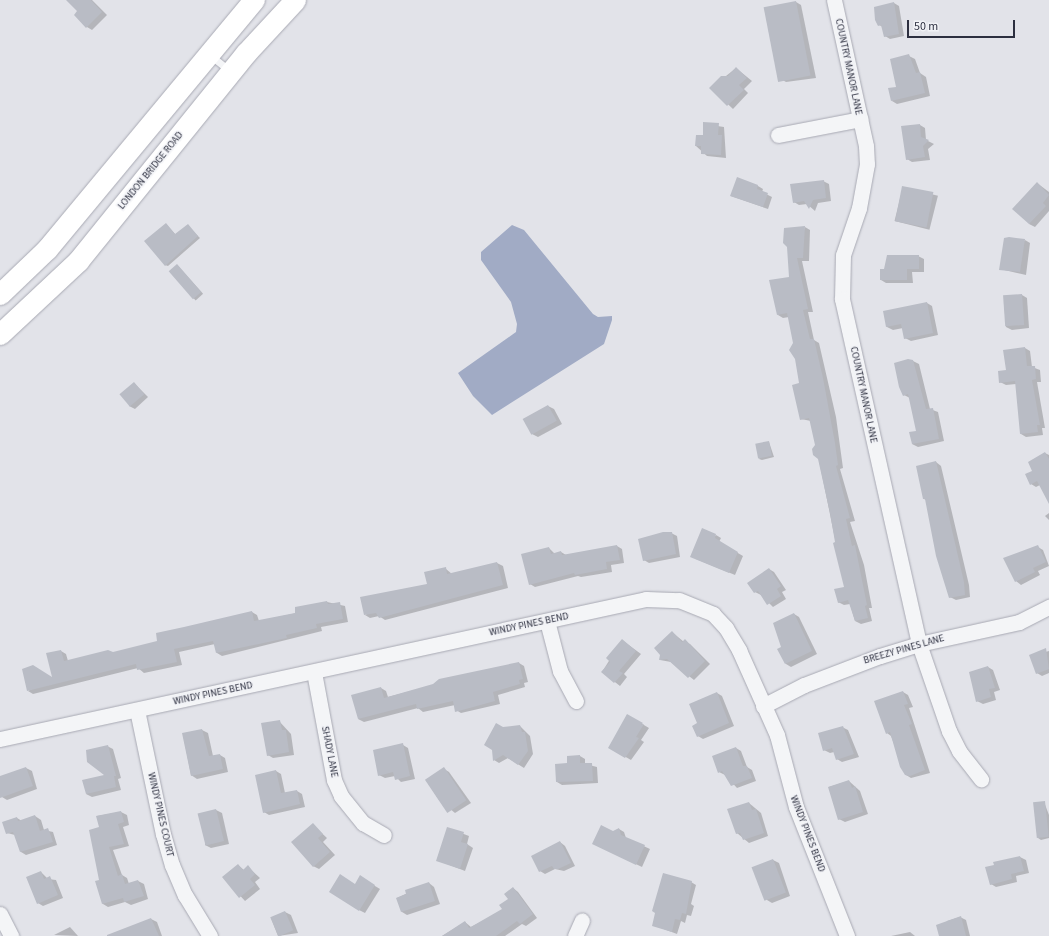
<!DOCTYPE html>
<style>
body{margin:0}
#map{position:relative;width:1049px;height:936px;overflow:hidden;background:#e2e3e9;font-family:"Source Sans 3",sans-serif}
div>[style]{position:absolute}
.water>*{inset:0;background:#a1abc5}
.shadow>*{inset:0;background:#0003;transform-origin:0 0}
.building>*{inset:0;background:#b9bcc5;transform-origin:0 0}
.roads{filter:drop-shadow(0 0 1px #a8a9b3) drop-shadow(0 0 1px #a8a9b3)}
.service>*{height:7px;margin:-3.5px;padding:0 3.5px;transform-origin:3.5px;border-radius:3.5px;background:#f4f5f7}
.minor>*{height:15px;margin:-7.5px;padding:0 7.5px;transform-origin:7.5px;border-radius:7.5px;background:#f4f5f7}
.secondary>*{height:21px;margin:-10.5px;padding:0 10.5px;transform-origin:10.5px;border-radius:10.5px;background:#fff}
span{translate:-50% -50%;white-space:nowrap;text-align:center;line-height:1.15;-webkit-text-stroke:3px #f1f2f6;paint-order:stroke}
.street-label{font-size:10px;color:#2c2f3f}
.scale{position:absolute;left:907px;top:20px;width:108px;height:18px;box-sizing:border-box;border:2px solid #2c2f3f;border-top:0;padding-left:5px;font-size:12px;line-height:14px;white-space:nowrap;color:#2c2f3f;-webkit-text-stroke:3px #f1f2f6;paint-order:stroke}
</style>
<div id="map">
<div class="water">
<div style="clip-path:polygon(512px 225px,524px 230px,593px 314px,598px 317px,612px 316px,612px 320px,604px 344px,492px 415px,473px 396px,458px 373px,516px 332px,517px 324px,511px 302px,481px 260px,481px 252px)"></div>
</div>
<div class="shadow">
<div style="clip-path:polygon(67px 0,92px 0,107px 15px,92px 30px,87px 27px,79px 11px)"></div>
<div style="clip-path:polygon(796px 2px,801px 5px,816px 78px,786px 82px,781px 79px)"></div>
<div style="clip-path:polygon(894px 3px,899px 6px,904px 36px,890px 39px,885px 36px,883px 27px,879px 25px)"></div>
<div style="clip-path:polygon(909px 56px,915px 59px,920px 73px,926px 77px,930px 96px,897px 104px,892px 101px)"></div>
<div style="clip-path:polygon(736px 68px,752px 81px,744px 89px,748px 93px,733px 109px,711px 88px)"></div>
<div style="clip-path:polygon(704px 124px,724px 127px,726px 158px,707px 156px,696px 146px,704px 136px)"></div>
<div style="clip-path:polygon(920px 125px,925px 128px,926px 140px,934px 144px,928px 149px,930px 160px,912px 162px,907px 159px)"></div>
<div style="clip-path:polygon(738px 179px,758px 186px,763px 189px,762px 192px,772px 197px,768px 209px,731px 196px)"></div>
<div style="clip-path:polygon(823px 181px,829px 184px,831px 201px,818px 203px,815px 211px,807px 204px,799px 205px,794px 202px)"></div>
<div style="clip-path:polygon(1037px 183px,1049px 192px,1049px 211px,1035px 227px,1029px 224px)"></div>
<div style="left:903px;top:187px;width:36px;height:35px;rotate:14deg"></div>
<div style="clip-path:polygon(166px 224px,176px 235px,188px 226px,200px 238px,168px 266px,165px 265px)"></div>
<div style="clip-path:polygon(805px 227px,810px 230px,809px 261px,802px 261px,813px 312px,808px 312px,814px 340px,819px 343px,836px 417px,843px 468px,840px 469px,855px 521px,850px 522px,864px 565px,872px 608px,869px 608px,872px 621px,861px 624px,855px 621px,850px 604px,844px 605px,838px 602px,845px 588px,811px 421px,801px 419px,801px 384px,789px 317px,783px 318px,778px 315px)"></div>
<div style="clip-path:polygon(1025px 240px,1030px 243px,1026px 275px,1000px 269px)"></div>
<div style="clip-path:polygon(918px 256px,924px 259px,924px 272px,912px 272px,913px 283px,886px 283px,881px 280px,885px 270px)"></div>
<div style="left:179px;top:267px;width:36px;height:10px;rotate:48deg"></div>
<div style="clip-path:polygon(1022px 295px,1027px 298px,1029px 328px,1012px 330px,1006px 327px,1004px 297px)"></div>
<div style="clip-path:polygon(927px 303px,932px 306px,938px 335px,911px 341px,905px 338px,903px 328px,893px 330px,887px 327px,884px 312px)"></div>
<div style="clip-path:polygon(1025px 348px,1030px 351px,1032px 367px,1040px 370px,1041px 382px,1037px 382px,1045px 428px,1042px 428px,1043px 435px,1026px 437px,1021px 434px,1016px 384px,1006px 385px,1000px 382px)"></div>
<div style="clip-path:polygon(913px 361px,919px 364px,930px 409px,938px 412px,944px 441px,918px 447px,912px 444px,917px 431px,910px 398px,904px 395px)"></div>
<div style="clip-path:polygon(134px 383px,148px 397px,135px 409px,129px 406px)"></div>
<div style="clip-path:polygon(548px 406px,554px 409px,562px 424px,538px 437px,532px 434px,524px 419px)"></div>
<div style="clip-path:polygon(769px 442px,774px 457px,762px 460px,759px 459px)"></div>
<div style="clip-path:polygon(1045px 453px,1049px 455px,1049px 494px,1040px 485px,1036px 487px,1031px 484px,1034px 471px)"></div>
<div style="clip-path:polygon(936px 462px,941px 466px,969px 585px,970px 597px,956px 600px,950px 597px,926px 500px,924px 499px)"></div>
<div style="clip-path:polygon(1049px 513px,1049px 520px,1045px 516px)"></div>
<div style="clip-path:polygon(671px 533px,677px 536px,680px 557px,649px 563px,644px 560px)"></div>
<div style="clip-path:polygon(716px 535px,721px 538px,719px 542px,743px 556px,735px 575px,696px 559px)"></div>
<div style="clip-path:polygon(617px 546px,622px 549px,624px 563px,611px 565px,612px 572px,581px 577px,578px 576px,535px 587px,530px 584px,549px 548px,555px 554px,561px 552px,566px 555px)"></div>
<div style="clip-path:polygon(1038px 547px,1043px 550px,1049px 566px,1038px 571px,1040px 575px,1021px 585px,1016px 581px,1005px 559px)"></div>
<div style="clip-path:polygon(497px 563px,503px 566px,508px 588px,385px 620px,379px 616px,370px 618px,365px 615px,428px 584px,446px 569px,452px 574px)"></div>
<div style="clip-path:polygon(769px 569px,774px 572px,786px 590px,782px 592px,786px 599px,773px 607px,761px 595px,755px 592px)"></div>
<div style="clip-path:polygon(327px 602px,345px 606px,348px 622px,321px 627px,322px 631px,222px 656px,217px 653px,215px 644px,179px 652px,182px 665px,144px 673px,138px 668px,33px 694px,28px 691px,53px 678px,61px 651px,66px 654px,68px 661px,113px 653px,159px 642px,252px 612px,257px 615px,259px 621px,297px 613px,296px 608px)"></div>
<div style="clip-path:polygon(794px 614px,799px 617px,817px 654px,791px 667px,786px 664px,783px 647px)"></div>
<div style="clip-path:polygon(672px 632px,684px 642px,690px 644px,710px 664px,694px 680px,671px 662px,660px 660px)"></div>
<div style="clip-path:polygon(622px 640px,641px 654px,624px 674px,627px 677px,620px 686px,602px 672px)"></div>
<div style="clip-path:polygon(1049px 651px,1049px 673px,1042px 676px,1037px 673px,1030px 656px)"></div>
<div style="clip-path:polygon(519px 663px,524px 666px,528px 682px,524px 683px,525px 687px,498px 695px,500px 704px,461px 713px,456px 710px,455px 705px,423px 712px,418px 708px,364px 722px,358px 719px,381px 688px,386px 691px,388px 697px)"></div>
<div style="clip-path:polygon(988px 667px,993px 670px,1000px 690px,994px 692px,996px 700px,983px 704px,977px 701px)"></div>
<div style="clip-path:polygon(903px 692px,908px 695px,913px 707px,909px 708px,930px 773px,911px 778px,906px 775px,891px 736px,887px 733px)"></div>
<div style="clip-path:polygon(717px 693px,722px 696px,734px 726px,703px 739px,698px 736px,699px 724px)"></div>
<div style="clip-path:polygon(627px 715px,649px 728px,641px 740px,644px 742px,631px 760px,610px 748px)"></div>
<div style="clip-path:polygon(279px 721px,291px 734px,294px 755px,273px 758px,268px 755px)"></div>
<div style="clip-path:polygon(520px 726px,530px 736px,533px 754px,524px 768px,508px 758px,499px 763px,494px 760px,493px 750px,504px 728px)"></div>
<div style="clip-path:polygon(842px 727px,848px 730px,859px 757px,842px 762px,837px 759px,834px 752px,830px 753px,824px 750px)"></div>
<div style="clip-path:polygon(202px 730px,208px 733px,213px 756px,220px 755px,225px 758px,228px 772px,197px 779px,191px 775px,183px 734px)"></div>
<div style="clip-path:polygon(403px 745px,408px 748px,415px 779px,401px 782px,395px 776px,385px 778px,379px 775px)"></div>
<div style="clip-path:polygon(107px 746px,113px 749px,121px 778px,118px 779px,121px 790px,92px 797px,86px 794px,106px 776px)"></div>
<div style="clip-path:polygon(736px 748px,741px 751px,747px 767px,752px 770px,756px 781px,737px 788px,725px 775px,719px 772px)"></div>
<div style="clip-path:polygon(580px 756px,585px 759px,585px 764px,597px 767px,598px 783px,562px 785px,557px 782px,568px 764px)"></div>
<div style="clip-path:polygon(26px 768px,32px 771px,37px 789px,7px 800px,2px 797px,0 777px)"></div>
<div style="clip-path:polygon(444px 769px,449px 772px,471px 803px,455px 813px,439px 800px,426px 780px)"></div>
<div style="clip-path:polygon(276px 771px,281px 774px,285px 793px,297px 791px,302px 794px,305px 807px,269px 815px,264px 812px)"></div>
<div style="clip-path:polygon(849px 781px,860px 791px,868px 814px,845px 822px,839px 819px,829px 787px)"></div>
<div style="clip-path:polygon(1044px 802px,1049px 815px,1049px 838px,1041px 840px,1038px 838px)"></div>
<div style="clip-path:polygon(749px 803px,761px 813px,768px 836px,749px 843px,737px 833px,728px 810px)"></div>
<div style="clip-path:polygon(216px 810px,222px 813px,229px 844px,211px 848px,205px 845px)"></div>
<div style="clip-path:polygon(121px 812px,127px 815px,129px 825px,123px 827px,129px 846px,113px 850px,122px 875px,127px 878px,129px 884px,138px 881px,144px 884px,148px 899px,131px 905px,125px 902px,108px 907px,103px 904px,96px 882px,101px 880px,100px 828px,97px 816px)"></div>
<div style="clip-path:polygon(35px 816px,41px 820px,44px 830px,53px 832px,57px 845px,26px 855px,21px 852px,15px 835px,7px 833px,17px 818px,22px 821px)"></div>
<div style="clip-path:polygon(313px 825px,327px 838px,323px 842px,335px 855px,319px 869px,313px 866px)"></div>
<div style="clip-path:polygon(448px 828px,469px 836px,467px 844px,473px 848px,465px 871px,437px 860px)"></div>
<div style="clip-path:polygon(619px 829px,624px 832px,626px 838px,650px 849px,642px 867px,598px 846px)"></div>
<div style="clip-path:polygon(560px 842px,565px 846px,575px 866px,564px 871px,555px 869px,545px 874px,540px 871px)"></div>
<div style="clip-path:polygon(1020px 857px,1026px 860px,1029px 873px,1016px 876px,1017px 882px,996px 887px,991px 884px,995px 863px)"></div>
<div style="clip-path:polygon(773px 860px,779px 863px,790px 896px,772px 903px,767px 900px)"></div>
<div style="clip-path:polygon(238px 865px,244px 870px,248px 867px,260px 878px,255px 882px,260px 889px,245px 901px,223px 877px)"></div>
<div style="clip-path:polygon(41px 872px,48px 879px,56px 880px,63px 898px,43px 906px,38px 903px)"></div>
<div style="clip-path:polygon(360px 877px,380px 889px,365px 913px,359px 910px,355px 885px)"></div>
<div style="clip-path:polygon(691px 882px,696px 885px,691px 904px,694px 906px,691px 916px,687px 915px,685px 923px,681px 921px,677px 934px,653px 925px)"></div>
<div style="clip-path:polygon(429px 883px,434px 887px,440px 904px,407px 915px,402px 912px,397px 898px)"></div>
<div style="clip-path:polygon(513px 888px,518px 892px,537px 918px,526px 926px,522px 924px,505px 936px,442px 936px,465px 922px,471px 927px,504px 910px)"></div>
<div style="clip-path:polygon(285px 912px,291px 915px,298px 933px,278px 936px,271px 918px)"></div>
<div style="clip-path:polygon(960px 917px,966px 920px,970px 936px,940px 936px,947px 921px)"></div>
<div style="clip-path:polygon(151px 919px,157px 922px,162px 936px,123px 936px)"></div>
<div style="clip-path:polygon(70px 927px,78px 936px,54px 935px)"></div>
<div style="clip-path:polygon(910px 932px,915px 936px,891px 936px)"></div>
</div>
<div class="building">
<div style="clip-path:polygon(66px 0,91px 0,102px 12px,86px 28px,74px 15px,77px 11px)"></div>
<div style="left:796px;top:1px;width:76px;height:33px;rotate:79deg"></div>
<div style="clip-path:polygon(894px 2px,899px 34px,884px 37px,881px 25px,878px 26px,875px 20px,874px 7px)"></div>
<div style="clip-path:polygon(909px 54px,916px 73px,920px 72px,925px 93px,891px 101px,888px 88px,896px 87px,890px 59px)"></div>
<div style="clip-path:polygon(736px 67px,747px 78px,739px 85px,744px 90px,727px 106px,709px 88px,721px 76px,728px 76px)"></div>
<div style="clip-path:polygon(703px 122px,719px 123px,718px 135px,722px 135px,721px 155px,701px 154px,701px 146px,695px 146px,696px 135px,703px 135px)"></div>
<div style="clip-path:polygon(920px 124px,921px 137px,929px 140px,923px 146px,925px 157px,906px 160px,901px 126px)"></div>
<div style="clip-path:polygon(737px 177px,758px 185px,757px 189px,768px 193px,763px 207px,730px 196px)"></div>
<div style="clip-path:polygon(824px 180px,826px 198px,813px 200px,809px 209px,804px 201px,793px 203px,790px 184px)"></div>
<div style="clip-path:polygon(1037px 182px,1049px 195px,1043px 203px,1046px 206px,1029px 224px,1012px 209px)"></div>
<div style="left:902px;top:186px;width:32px;height:36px;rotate:11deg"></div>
<div style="clip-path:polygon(166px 223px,175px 234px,188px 224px,198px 236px,165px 266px,144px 241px)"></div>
<div style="clip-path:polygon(805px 226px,803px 258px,797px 258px,808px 309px,803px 310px,810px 339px,814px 339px,823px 378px,835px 443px,838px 465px,836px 466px,850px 518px,846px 519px,852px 546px,855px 545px,867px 605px,865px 606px,868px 618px,855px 621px,848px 600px,838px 603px,834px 589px,844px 587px,833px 543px,835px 542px,830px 513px,818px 459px,813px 455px,812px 449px,815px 445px,809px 418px,800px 420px,792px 385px,799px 383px,795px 359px,789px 350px,793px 343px,787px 313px,777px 315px,769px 280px,789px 277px,787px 247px,783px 243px,784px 228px)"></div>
<div style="clip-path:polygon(1009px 237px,1025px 239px,1020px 272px,999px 270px,1004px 238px)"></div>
<div style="clip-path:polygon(887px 255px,919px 255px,919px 269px,907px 269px,907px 280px,880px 280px,880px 269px,884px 269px)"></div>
<div style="left:177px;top:264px;width:37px;height:11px;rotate:49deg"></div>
<div style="left:1022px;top:294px;width:31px;height:19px;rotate:86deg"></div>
<div style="clip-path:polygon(927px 302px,933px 333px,904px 339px,901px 324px,886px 327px,883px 311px)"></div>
<div style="clip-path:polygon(1025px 347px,1027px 366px,1035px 366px,1036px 379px,1032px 380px,1040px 425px,1037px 425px,1038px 432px,1020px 434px,1015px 381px,999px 383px,998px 371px,1006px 370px,1003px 350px)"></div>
<div style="clip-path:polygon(908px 359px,913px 360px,926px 409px,933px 408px,939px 439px,912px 444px,909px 432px,916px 431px,908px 394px,903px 396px,899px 387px,894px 363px)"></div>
<div style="left:134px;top:382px;width:16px;height:19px;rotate:50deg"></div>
<div style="left:548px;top:405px;width:18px;height:29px;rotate:61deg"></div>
<div style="left:769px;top:441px;width:15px;height:14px;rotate:79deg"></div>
<div style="clip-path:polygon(1045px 452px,1049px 459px,1049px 504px,1037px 481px,1030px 485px,1025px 474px,1032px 471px,1028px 462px)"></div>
<div style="clip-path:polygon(936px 461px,964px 582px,965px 595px,949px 598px,936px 556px,925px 499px,923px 499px,916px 466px)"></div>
<div style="clip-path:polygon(702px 528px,716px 534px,715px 538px,738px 552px,729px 573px,690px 557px)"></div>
<div style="clip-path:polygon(663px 532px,672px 532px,676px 554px,643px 561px,638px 539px)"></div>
<div style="clip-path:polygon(617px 545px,620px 560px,606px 562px,607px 569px,575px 575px,574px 573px,529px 585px,521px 554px,549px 547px,551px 554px,561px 551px,562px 555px)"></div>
<div style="clip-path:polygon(1038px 545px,1046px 562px,1033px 568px,1035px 572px,1015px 582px,1003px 558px)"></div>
<div style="clip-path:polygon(497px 562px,503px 585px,379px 618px,376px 613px,364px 615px,360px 597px,427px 584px,424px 572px,446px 567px,447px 574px)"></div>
<div style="clip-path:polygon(769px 568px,781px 586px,777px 589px,781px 596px,767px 605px,758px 591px,754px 593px,747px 583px)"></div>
<div style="clip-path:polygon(327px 601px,328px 604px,340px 602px,343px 619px,316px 624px,317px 628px,286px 635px,287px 638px,216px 653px,213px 641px,174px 649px,177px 662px,137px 670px,136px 664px,27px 691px,22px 669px,33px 665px,52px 677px,46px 653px,61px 650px,64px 661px,108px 650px,113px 652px,157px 641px,156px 633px,184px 627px,252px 611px,254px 621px,295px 613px,295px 607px)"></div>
<div style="clip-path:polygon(794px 613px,812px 651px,785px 664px,777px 649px,781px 647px,773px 623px)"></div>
<div style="clip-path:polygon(672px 631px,682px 642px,685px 639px,705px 661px,688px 678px,667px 659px,659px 660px,660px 655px,654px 648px)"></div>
<div style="clip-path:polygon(622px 639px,636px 651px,619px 671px,623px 673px,614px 683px,601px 672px,610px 662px,606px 658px)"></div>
<div style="clip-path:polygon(1046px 648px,1049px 669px,1036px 674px,1029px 655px)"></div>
<div style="clip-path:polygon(519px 662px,523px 679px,519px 680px,520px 684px,493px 692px,495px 701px,455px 712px,453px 701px,417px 709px,416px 704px,358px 719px,351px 695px,381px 687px,384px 698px,433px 684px,439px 679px)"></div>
<div style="clip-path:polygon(988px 666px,995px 688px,989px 689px,991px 697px,976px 702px,969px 672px)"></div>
<div style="clip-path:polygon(903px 691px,908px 704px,904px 705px,912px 724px,909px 725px,925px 770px,910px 776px,905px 775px,900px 767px,890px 732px,886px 734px,874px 701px)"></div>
<div style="clip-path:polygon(717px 692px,729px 723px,697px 737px,692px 726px,697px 723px,689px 704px)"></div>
<div style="clip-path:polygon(627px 714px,643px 723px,641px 725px,644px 724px,636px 737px,639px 738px,625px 758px,608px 748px)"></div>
<div style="clip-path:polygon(280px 720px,282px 730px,286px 730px,289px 752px,267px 756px,261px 723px)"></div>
<div style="clip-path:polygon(496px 723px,503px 727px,520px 725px,522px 732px,525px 732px,528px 751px,518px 765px,503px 755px,493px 761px,492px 750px,484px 745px)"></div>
<div style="clip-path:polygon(843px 726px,854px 754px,836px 760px,832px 748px,823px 751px,818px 733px)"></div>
<div style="clip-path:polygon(202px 729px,209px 756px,220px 754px,223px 769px,191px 776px,182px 733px)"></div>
<div style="clip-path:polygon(403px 743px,410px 776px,395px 780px,393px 772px,378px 776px,373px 750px)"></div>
<div style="clip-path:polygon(108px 745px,116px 776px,114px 776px,116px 787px,86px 794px,82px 780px,104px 775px,87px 762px,86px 750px)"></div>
<div style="clip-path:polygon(736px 747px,743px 766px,747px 766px,752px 778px,731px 786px,722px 771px,718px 773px,712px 756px)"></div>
<div style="clip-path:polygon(580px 755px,580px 763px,592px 763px,593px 781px,556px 782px,555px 764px,567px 763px,567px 756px)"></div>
<div style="clip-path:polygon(26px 767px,33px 786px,0 798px,0 776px)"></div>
<div style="left:444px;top:767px;width:40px;height:23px;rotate:56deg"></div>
<div style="clip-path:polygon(276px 770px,281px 793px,297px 790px,300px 804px,263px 813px,255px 775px)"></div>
<div style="clip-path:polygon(849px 780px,852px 788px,855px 786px,863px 812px,838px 820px,828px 787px)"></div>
<div style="left:1045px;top:801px;width:36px;height:12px;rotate:84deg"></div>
<div style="clip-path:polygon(749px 802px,752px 810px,756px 809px,764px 833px,743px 840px,740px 833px,736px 834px,727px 809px)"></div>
<div style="left:216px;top:809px;width:33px;height:19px;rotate:76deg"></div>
<div style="clip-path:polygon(121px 811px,124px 822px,118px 824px,124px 844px,109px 847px,118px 876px,122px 874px,125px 884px,138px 880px,144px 896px,124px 902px,123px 898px,102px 904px,95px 881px,99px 880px,89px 830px,99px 827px,96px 816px)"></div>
<div style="clip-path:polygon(35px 815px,40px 831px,48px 828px,53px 842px,20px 852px,13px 832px,6px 834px,2px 822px,17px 817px,18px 821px)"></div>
<div style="clip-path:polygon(313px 823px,323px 834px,318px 838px,330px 852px,313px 867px,291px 842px)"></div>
<div style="clip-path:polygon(601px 825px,613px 831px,619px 828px,621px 835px,645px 845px,636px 865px,592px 844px)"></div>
<div style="clip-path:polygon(447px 827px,464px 832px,461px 842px,468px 844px,460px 869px,436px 861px)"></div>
<div style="clip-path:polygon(560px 841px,571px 863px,558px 869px,554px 869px,552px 866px,539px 872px,531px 856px)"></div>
<div style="clip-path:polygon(1020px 856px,1024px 871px,1011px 874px,1012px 879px,990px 885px,985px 867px,994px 865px,993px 862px)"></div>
<div style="left:773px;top:859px;width:36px;height:23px;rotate:69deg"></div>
<div style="clip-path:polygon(238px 864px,243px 870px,248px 865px,255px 874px,250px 879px,255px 885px,239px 898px,222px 877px)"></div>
<div style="clip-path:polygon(41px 871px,44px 879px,50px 876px,58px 895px,37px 904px,26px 877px)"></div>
<div style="clip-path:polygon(663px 873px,692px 881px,686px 914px,682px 913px,680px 920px,675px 919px,672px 932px,652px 926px,655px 913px,652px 911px)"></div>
<div style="clip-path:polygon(340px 874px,355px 884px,360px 875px,375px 885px,359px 911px,329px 892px)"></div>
<div style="clip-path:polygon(429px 882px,435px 901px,401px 912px,396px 898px,406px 894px,405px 890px)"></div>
<div style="clip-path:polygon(513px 887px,533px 914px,520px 924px,517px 921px,496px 936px,442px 936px,465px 921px,469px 928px,502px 909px,499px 905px,508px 899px,504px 894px)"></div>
<div style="left:285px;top:911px;width:21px;height:16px;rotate:67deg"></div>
<div style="clip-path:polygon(961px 916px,966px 936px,939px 936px,936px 925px)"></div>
<div style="clip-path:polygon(151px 918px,159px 936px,107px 936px,107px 935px)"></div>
</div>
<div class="roads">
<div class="service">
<div style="left:210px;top:55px;width:26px;rotate:39deg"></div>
</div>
<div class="minor">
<div style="left:834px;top:0;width:149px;rotate:77.6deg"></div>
<div style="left:866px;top:146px;width:18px;rotate:87deg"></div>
<div style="left:867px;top:164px;width:45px;rotate:100.3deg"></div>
<div style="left:859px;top:208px;width:50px;rotate:108.8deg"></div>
<div style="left:843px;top:255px;width:44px;rotate:91.3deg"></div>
<div style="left:842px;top:299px;width:353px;rotate:77.4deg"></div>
<div style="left:919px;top:644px;width:92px;rotate:71deg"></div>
<div style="left:949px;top:731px;width:22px;rotate:63deg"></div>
<div style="left:959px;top:751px;width:36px;rotate:52deg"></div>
<div style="left:778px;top:135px;width:84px;rotate:-11deg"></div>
<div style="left:547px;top:621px;width:52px;rotate:75.4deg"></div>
<div style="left:560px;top:671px;width:34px;rotate:62deg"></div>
<div style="left:314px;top:672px;width:110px;rotate:79.5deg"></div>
<div style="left:334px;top:780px;width:17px;rotate:66deg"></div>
<div style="left:341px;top:796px;width:35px;rotate:51deg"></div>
<div style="left:363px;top:823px;width:24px;rotate:30deg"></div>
<div style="left:763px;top:706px;width:46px;rotate:-27.1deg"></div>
<div style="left:804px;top:685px;width:81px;rotate:-20.9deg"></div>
<div style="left:880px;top:656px;width:41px;rotate:-17.1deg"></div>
<div style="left:919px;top:644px;width:102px;rotate:-12.4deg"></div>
<div style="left:1019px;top:622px;width:34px;rotate:-27deg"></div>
<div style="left:137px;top:710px;width:127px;rotate:78.2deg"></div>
<div style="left:163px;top:834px;width:32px;rotate:74deg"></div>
<div style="left:172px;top:865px;width:33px;rotate:67deg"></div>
<div style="left:185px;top:895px;width:48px;rotate:58.6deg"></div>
<div style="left:0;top:739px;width:661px;rotate:-12.23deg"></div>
<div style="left:646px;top:599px;width:33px;rotate:2deg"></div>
<div style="left:679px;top:600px;width:37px;rotate:22deg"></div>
<div style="left:713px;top:614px;width:19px;rotate:47deg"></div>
<div style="left:726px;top:628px;width:26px;rotate:59deg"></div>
<div style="left:739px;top:650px;width:93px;rotate:65.9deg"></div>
<div style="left:777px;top:735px;width:74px;rotate:75.2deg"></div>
<div style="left:796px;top:807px;width:139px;rotate:68.4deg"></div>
<div style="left:0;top:914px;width:25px;rotate:63deg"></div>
<div style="left:575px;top:936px;width:17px;rotate:-66deg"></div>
</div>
<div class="secondary">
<div style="left:0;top:294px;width:65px;rotate:-43.8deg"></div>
<div style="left:47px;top:249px;width:324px;rotate:-50.3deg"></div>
<div style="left:0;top:334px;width:107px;rotate:-43.1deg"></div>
<div style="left:78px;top:261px;width:267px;rotate:-51.1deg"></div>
<div style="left:246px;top:53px;width:72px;rotate:-47.2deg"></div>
</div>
</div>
<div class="street-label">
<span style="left:848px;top:67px;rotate:78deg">COUNTRY MANOR LANE</span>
<span style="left:151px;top:171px;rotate:-51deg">LONDON BRIDGE ROAD</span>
<span style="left:863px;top:395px;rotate:78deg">COUNTRY MANOR LANE</span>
<span style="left:529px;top:625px;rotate:-12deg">WINDY PINES BEND</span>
<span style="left:904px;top:650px;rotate:-16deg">BREEZY PINES LANE</span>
<span style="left:213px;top:694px;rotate:-12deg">WINDY PINES BEND</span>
<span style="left:329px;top:752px;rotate:79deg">SHADY LANE</span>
<span style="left:160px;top:815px;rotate:77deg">WINDY PINES COURT</span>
<span style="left:807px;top:834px;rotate:69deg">WINDY PINES BEND</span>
</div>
<div class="scale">50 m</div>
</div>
